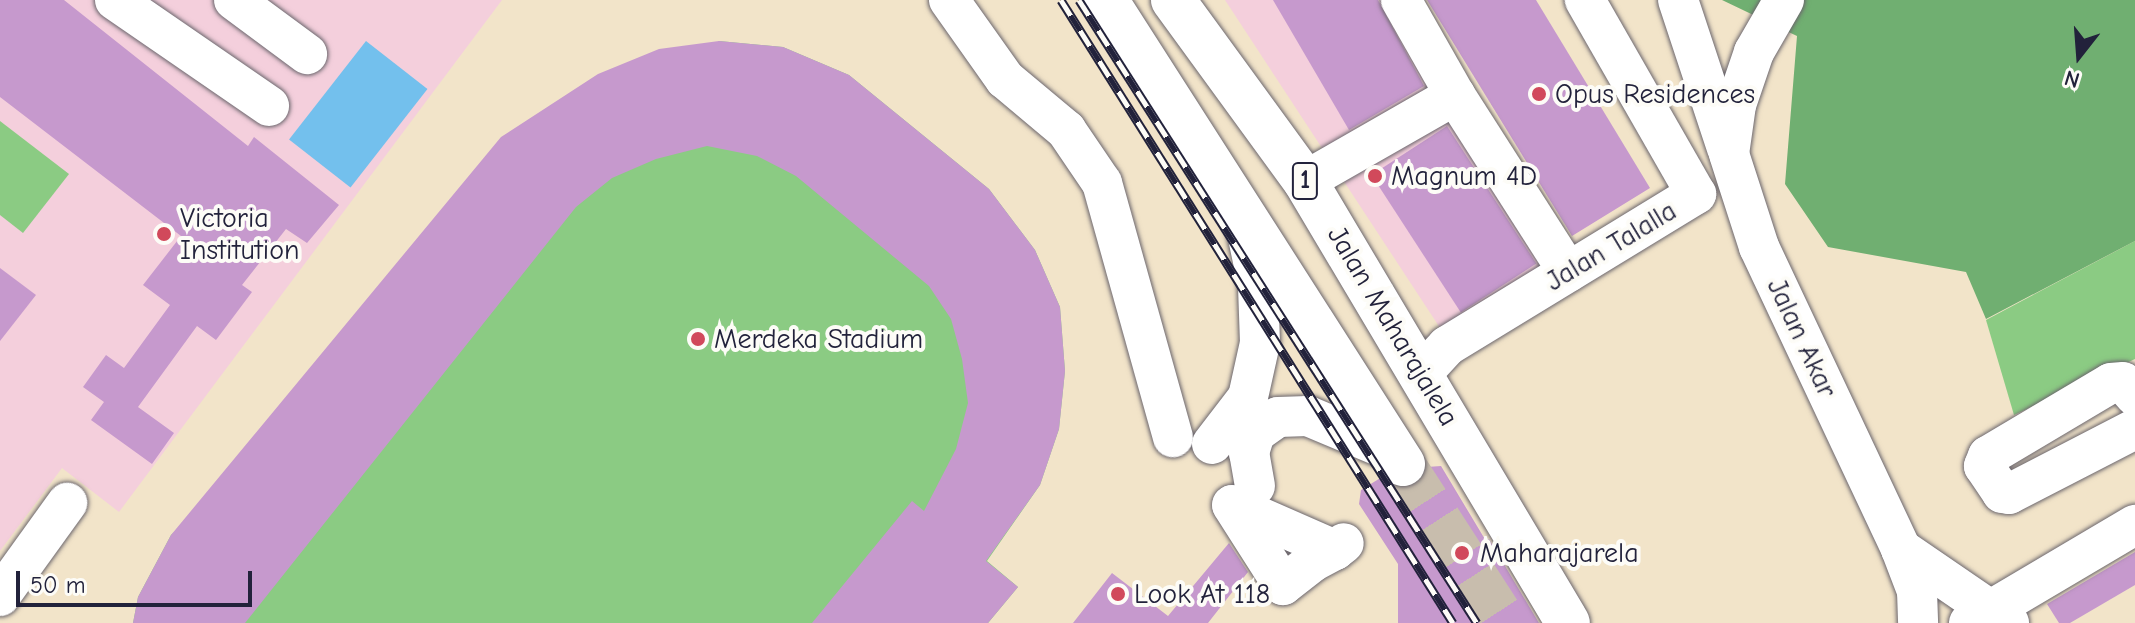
<!DOCTYPE html>
<style>
body{margin:0}
#map{position:relative;width:2135px;height:623px;overflow:hidden;background:#f2e4c9;font-family:"Comic Neue",sans-serif}
div>[style]{position:absolute}
.built>*{inset:0;background:#f4cfdc}
.green>*{inset:0;background:#8bcb83}
.forest>*{inset:0;background:#70af71}
.water>*{inset:0;background:#73c0ed;transform-origin:0 0}
.building>*{inset:0;background:#c699cd;transform-origin:0 0}
.highway-tunnel>*{height:44px;margin-top:-22px;transform-origin:0;background:repeating-linear-gradient(90deg,#c8bdad 0 44px,transparent 0 66px)}
.roads{filter:drop-shadow(0 0 2px #6b666d) drop-shadow(0 0 2px #6b666d)}
.minor>*{height:40px;margin:-20px;padding:0 20px;transform-origin:20px;border-radius:20px;background:#fff}
.highway>*{height:44px;margin:-22px;padding:0 22px;transform-origin:22px;border-radius:22px;background:#fff}
.rail>*{height:9px;margin-top:-4.5px;transform-origin:0;background:repeating-linear-gradient(90deg,#fdfcf7 0 18px,#22223b 0 36px);box-sizing:border-box;border-block:2px solid #22223b}
.dots>*{width:22px;height:22px;translate:-50% -50%;box-sizing:border-box;border:4px solid #fdfcf7;border-radius:50%}
span{translate:-50% -50%;white-space:nowrap;text-align:center;line-height:1.15;-webkit-text-stroke:8px #fdfcf7;paint-order:stroke}
.shield-label span{padding:2px 6px;background:#fdfcf7;border:2px solid;border-radius:6px;-webkit-text-stroke-width:0}
.shield-label{font-size:26px;color:#22223b;font-weight:700}
.poi-label{font-size:28px;color:#22223b}
.left{translate:0 -50%;text-align:left}
.street-label{font-size:28px;color:#22223b}
.north{position:absolute;left:2039px;top:16px;width:80px;height:80px;-webkit-text-stroke:6px #fdfcf7;paint-order:stroke;rotate:197deg;font-size:22px;font-weight:700;line-height:32px;text-align:center;color:#22223b}
.north::after{content:'';display:block;margin:auto;width:28px;height:36px;background:#22223b;clip-path:polygon(50% 0,100% 100%,50% 72%,0 100%)}
.scale{position:absolute;left:16px;top:571px;width:236px;height:36px;box-sizing:border-box;border:4px solid #22223b;border-top:0;padding-left:10px;font-size:24px;line-height:28px;white-space:nowrap;color:#22223b;-webkit-text-stroke:6px #fdfcf7;paint-order:stroke}
</style>
<div id="map">
<div class="built">
<div style="clip-path:polygon(0 0,502px 0,119px 512px,62px 468px,0 551px)"></div>
<div style="clip-path:polygon(1225px 0,1396px 0,1551px 267px,1444px 334px)"></div>
</div>
<div class="green">
<div style="clip-path:polygon(719px 41px,783px 47px,849px 75px,989px 189px,1035px 250px,1060px 307px,1065px 371px,1059px 429px,1040px 485px,987px 561px,1018px 587px,988px 623px,133px 623px,138px 597px,171px 535px)"></div>
<div style="clip-path:polygon(0 121px,69px 174px,23px 233px,0 215px)"></div>
<div style="clip-path:polygon(2135px 241px,2135px 359px,2014px 415px,1986px 320px)"></div>
</div>
<div class="forest">
<div style="clip-path:polygon(1722px 0,2135px 0,2135px 241px,1986px 319px,1966px 272px,1828px 247px,1785px 184px,1797px 36px)"></div>
</div>
<div class="water">
<div style="left:366px;top:41px;width:78px;height:125px;rotate:38deg"></div>
</div>
<div class="building">
<div style="clip-path:polygon(0 0,64px 0,248px 146px,254px 137px,339px 205px,307px 243px,286px 229px,242px 285px,252px 292px,216px 340px,197px 326px,138px 407px,174px 433px,152px 464px,91px 420px,104px 402px,83px 387px,106px 355px,124px 368px,170px 305px,143px 285px,181px 236px,0 97px)"></div>
<div style="clip-path:polygon(1273px 0,1378px 0,1424px 86px,1349px 130px)"></div>
<div style="clip-path:polygon(1427px 0,1536px 0,1650px 188px,1572px 236px)"></div>
<div style="clip-path:polygon(719px 41px,783px 47px,849px 75px,989px 189px,1035px 250px,1060px 307px,1065px 371px,1059px 429px,1040px 485px,986px 561px,1018px 587px,988px 623px,812px 623px,912px 501px,924px 511px,956px 449px,968px 403px,962px 359px,951px 319px,929px 286px,796px 176px,757px 156px,707px 146px,656px 159px,612px 178px,576px 207px,245px 623px,133px 623px,138px 597px,171px 535px,501px 137px,598px 74px,659px 49px)"></div>
<div style="left:1447px;top:126px;width:164px;height:90px;rotate:57deg"></div>
<div style="clip-path:polygon(0 268px,36px 295px,0 341px)"></div>
<div style="clip-path:polygon(1441px 466px,1486px 541px,1489px 539px,1539px 623px,1398px 623px,1398px 564px,1359px 504px,1361px 490px,1382px 477px,1405px 489px,1417px 485px,1427px 467px)"></div>
<div style="clip-path:polygon(1229px 543px,1248px 572px,1208px 623px,1073px 623px,1112px 573px,1168px 616px)"></div>
<div style="clip-path:polygon(2135px 552px,2135px 585px,2070px 623px,2059px 623px,2047px 604px)"></div>
</div>
<div class="highway-tunnel">
<div style="left:1403px;top:464px;width:189px;rotate:57.1deg"></div>
</div>
<div class="roads">
<div class="minor">
<div style="left:115px;top:0;width:187px;rotate:34.5deg"></div>
<div style="left:234px;top:0;width:91px;rotate:36.5deg"></div>
<div style="left:949px;top:0;width:97px;rotate:54.7deg"></div>
<div style="left:1005px;top:79px;width:80px;rotate:39.9deg"></div>
<div style="left:1066px;top:130px;width:64px;rotate:55.8deg"></div>
<div style="left:1102px;top:183px;width:264px;rotate:74.4deg"></div>
<div style="left:1401px;top:0;width:109px;rotate:60.4deg"></div>
<div style="left:1455px;top:95px;width:210px;rotate:57.4deg"></div>
<div style="left:1678px;top:0;width:156px;rotate:71.7deg"></div>
<div style="left:1784px;top:0;width:60px;rotate:120deg"></div>
<div style="left:1754px;top:52px;width:56px;rotate:108.8deg"></div>
<div style="left:1736px;top:105px;width:49px;rotate:98.1deg"></div>
<div style="left:1729px;top:154px;width:98px;rotate:72.1deg"></div>
<div style="left:1759px;top:247px;width:334px;rotate:64.8deg"></div>
<div style="left:1901px;top:549px;width:45px;rotate:69.1deg"></div>
<div style="left:1917px;top:591px;width:32px;rotate:88deg"></div>
<div style="left:1305px;top:181px;width:173px;rotate:-29.8deg"></div>
<div style="left:1422px;top:373px;width:37px;rotate:-47deg"></div>
<div style="left:1447px;top:346px;width:292px;rotate:-31.4deg"></div>
<div style="left:1696px;top:194px;width:224px;rotate:-119.8deg"></div>
<div style="left:2135px;top:396px;width:18px;rotate:-131deg"></div>
<div style="left:2123px;top:382px;width:12px;rotate:175deg"></div>
<div style="left:2111px;top:383px;width:143px;rotate:149.3deg"></div>
<div style="left:1988px;top:456px;width:11px;rotate:112deg"></div>
<div style="left:1984px;top:466px;width:32px;rotate:56deg"></div>
<div style="left:2002px;top:493px;width:7px;rotate:8deg"></div>
<div style="left:2009px;top:494px;width:142px;rotate:-27.3deg"></div>
<div style="left:1212px;top:444px;width:59px;rotate:-52.5deg"></div>
<div style="left:1248px;top:397px;width:55px;rotate:-77.5deg"></div>
<div style="left:1260px;top:343px;width:58px;rotate:-92deg"></div>
<div style="left:1258px;top:285px;width:63px;rotate:-101.8deg"></div>
<div style="left:1255px;top:486px;width:34px;rotate:-100deg"></div>
<div style="left:1249px;top:453px;width:21px;rotate:-73deg"></div>
<div style="left:1255px;top:433px;width:28px;rotate:-35deg"></div>
<div style="left:1278px;top:417px;width:30px;rotate:-2deg"></div>
<div style="left:1308px;top:416px;width:95px;rotate:22.8deg"></div>
<div style="left:1901px;top:549px;width:131px;rotate:34.4deg"></div>
<div style="left:1335px;top:550px;width:112px;rotate:-156.4deg"></div>
<div style="left:1232px;top:505px;width:95px;rotate:57.5deg"></div>
<div style="left:1283px;top:585px;width:37px;rotate:-38deg"></div>
<div style="left:1312px;top:562px;width:26px;rotate:-28deg"></div>
<div style="left:1335px;top:550px;width:11px;rotate:-38deg"></div>
<div style="left:0;top:596px;width:115px;rotate:-54.2deg"></div>
<div style="left:1969px;top:623px;width:193px;rotate:-30.6deg"></div>
</div>
<div class="highway">
<div style="left:1106px;top:0;width:551px;rotate:57.38deg"></div>
<div style="left:1173px;top:0;width:224px;rotate:53.9deg"></div>
<div style="left:1305px;top:181px;width:514px;rotate:59.25deg"></div>
</div>
</div>
<div class="rail">
<div style="left:1061px;top:0;width:736px;rotate:57.82deg"></div>
<div style="left:1079px;top:0;width:739px;rotate:57.43deg"></div>
</div>
<div class="dots">
<div style="left:1539px;top:94px;background:#d1495b"></div>
<div style="left:1375px;top:176px;background:#d1495b"></div>
<div style="left:164px;top:234px;background:#d1495b"></div>
<div style="left:698px;top:339px;background:#d1495b"></div>
<div style="left:1462px;top:553px;background:#d1495b"></div>
<div style="left:1118px;top:594px;background:#d1495b"></div>
</div>
<div class="shield-label">
<span style="left:1305px;top:181px">1</span>
</div>
<div class="poi-label">
<span class="left" style="left:1555px;top:94px">Opus Residences</span>
<span class="left" style="left:1391px;top:176px">Magnum 4D</span>
<span class="left" style="left:180px;top:234px">Victoria<br>Institution</span>
<span class="left" style="left:714px;top:339px">Merdeka Stadium</span>
<span class="left" style="left:1480px;top:553px">Maharajarela</span>
<span class="left" style="left:1134px;top:594px">Look At 118</span>
</div>
<div class="street-label">
<span style="left:1611px;top:246px;rotate:-31deg">Jalan Talalla</span>
<span style="left:1393px;top:326px;rotate:59deg">Jalan Maharajalela</span>
<span style="left:1802px;top:338px;rotate:65deg">Jalan Akar</span>
</div>
<div class="north">N</div>
<div class="scale">50 m</div>
</div>
